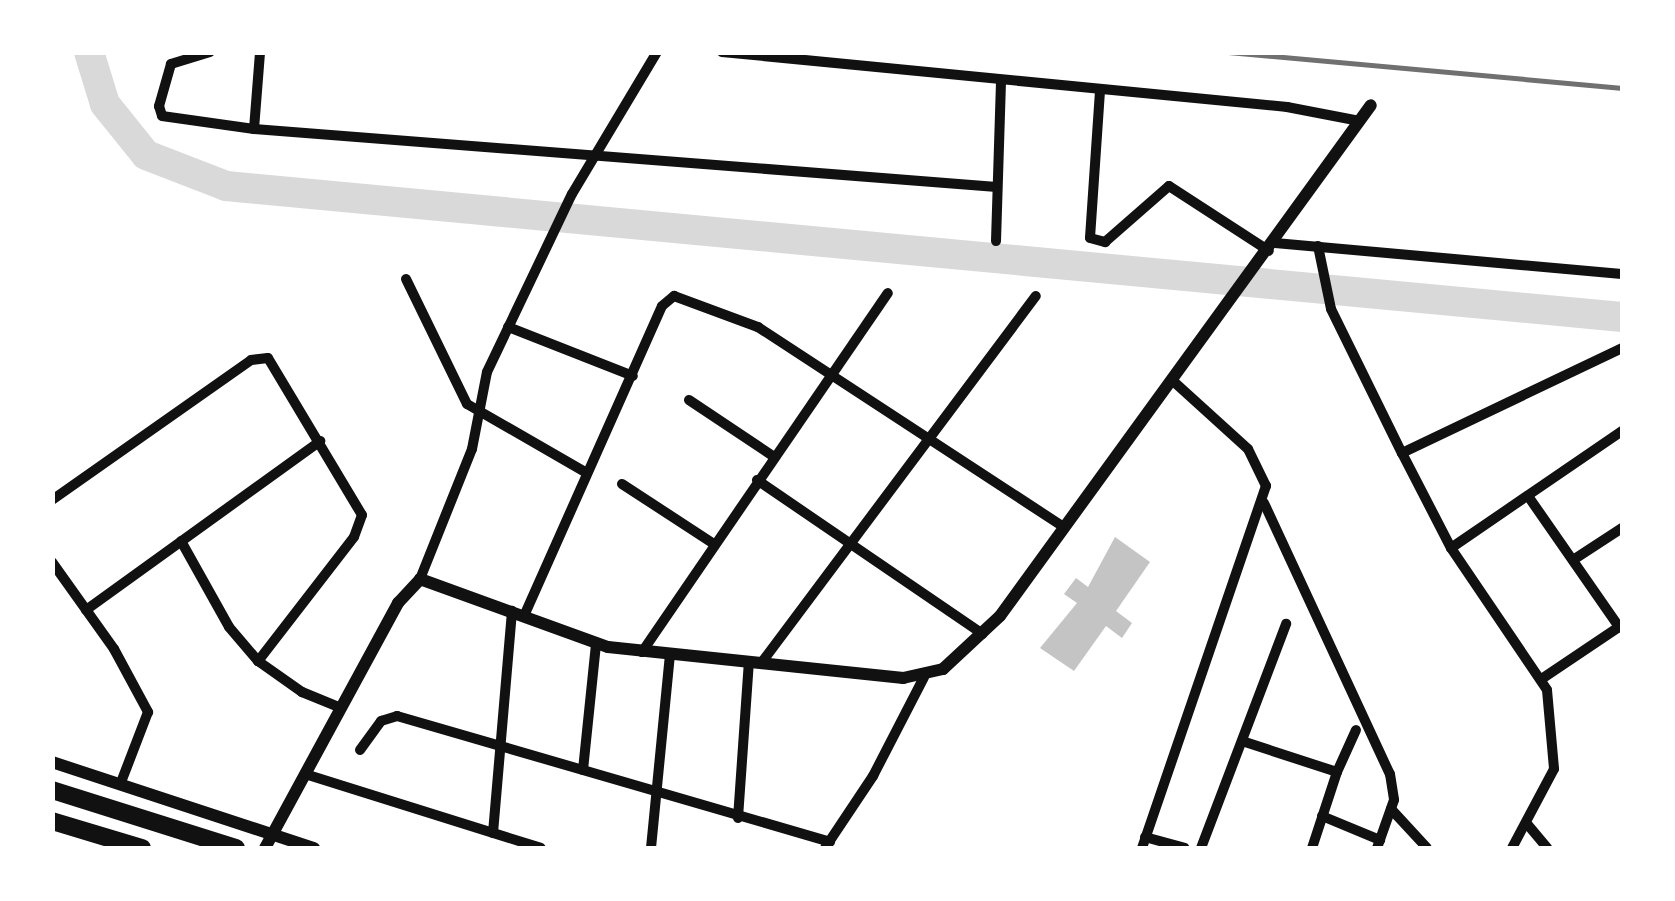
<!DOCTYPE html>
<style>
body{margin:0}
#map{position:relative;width:1675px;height:901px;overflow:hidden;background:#fff;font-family:"Public Sans",sans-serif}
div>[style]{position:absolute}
.river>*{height:30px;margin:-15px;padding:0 15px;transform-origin:15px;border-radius:15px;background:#d9d9d9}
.building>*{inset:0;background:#c4c4c4}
.minor>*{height:10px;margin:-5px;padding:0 5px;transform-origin:5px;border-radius:5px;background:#111}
.tertiary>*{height:12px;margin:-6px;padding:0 6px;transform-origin:6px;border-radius:6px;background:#111}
.trunk>*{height:18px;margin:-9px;padding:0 9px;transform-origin:9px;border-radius:9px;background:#111}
.rail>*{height:5px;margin:-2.5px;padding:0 2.5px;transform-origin:2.5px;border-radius:2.5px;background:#707070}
span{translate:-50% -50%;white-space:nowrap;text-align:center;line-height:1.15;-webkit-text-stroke:10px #fff;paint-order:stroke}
.frame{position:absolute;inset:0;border:55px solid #fff;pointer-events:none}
</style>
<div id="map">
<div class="river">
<div style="left:89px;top:52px;width:54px;rotate:72.9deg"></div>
<div style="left:105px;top:104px;width:65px;rotate:51.2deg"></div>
<div style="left:146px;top:155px;width:86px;rotate:21.2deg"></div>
<div style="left:226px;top:186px;width:1402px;rotate:5.36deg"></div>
</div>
<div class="building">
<div style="clip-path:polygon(1115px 537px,1150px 562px,1116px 611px,1132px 623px,1122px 638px,1106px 626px,1074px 671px,1040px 648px,1077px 603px,1064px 594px,1076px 578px,1088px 587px)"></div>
</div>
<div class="minor">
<div style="left:210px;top:52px;width:41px;rotate:162.9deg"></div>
<div style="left:171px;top:64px;width:44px;rotate:105.9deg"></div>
<div style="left:159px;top:106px;width:10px;rotate:73deg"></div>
<div style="left:162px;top:116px;width:93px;rotate:8deg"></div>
<div style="left:254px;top:129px;width:745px;rotate:4.46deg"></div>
<div style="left:722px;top:52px;width:568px;rotate:5.56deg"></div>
<div style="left:1287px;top:107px;width:74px;rotate:10.9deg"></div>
<div style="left:1100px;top:91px;width:147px;rotate:93.9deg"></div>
<div style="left:1090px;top:238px;width:16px;rotate:15deg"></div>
<div style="left:1105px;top:242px;width:85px;rotate:-41.2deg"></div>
<div style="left:1169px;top:186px;width:119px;rotate:33deg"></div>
<div style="left:254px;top:129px;width:77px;rotate:-85.5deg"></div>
<div style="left:996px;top:241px;width:159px;rotate:-88.2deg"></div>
<div style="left:1275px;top:243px;width:348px;rotate:5.1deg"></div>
<div style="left:1318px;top:246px;width:64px;rotate:78.3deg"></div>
<div style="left:1331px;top:309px;width:161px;rotate:63.8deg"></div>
<div style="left:1402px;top:453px;width:107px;rotate:62.7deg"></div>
<div style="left:1451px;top:548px;width:171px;rotate:55.9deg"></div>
<div style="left:1547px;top:690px;width:79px;rotate:84.9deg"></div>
<div style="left:1554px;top:769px;width:89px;rotate:118deg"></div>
<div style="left:406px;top:279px;width:139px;rotate:64deg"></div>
<div style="left:467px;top:404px;width:138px;rotate:29.9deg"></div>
<div style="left:508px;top:327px;width:134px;rotate:21.4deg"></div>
<div style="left:689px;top:400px;width:101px;rotate:33.7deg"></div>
<div style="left:1402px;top:453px;width:244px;rotate:-25.5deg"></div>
<div style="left:757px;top:480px;width:273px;rotate:34.3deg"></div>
<div style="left:622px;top:484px;width:110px;rotate:33.1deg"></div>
<div style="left:1528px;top:496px;width:160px;rotate:55.2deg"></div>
<div style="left:52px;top:500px;width:243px;rotate:-35.1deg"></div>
<div style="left:251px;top:360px;width:17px;rotate:-7deg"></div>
<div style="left:268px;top:358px;width:183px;rotate:59.1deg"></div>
<div style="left:362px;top:515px;width:23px;rotate:110deg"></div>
<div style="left:354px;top:537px;width:157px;rotate:127.7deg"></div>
<div style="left:1264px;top:503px;width:299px;rotate:65.1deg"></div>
<div style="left:1390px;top:774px;width:26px;rotate:81deg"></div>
<div style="left:1394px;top:800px;width:51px;rotate:109.5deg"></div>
<div style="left:181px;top:541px;width:98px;rotate:60.8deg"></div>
<div style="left:229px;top:627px;width:45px;rotate:49.5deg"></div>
<div style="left:258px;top:661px;width:54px;rotate:35.2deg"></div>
<div style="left:302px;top:692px;width:42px;rotate:22.3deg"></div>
<div style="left:1451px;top:548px;width:207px;rotate:-34.4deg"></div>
<div style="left:1573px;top:560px;width:59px;rotate:-33.1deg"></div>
<div style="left:52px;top:562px;width:107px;rotate:54.5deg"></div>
<div style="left:114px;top:649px;width:72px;rotate:61.6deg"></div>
<div style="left:148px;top:712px;width:78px;rotate:111deg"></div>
<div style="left:420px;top:579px;width:140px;rotate:-68.2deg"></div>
<div style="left:472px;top:449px;width:78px;rotate:-79deg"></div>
<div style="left:487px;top:372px;width:197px;rotate:-64.5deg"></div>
<div style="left:572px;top:194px;width:165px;rotate:-59.1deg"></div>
<div style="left:86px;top:610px;width:289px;rotate:-35.8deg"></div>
<div style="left:524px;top:616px;width:339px;rotate:-66deg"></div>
<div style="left:662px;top:306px;width:16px;rotate:-40deg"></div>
<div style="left:674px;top:296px;width:90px;rotate:20.3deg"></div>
<div style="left:758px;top:327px;width:366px;rotate:33.2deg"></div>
<div style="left:642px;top:652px;width:435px;rotate:-55.6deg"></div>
<div style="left:762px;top:662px;width:457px;rotate:-53.2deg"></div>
<div style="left:1543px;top:678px;width:95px;rotate:-33.9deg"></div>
<div style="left:1242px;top:741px;width:100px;rotate:18.1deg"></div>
<div style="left:1337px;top:772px;width:80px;rotate:108.2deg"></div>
<div style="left:360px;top:750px;width:36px;rotate:-54deg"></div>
<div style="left:381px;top:721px;width:17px;rotate:-17deg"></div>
<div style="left:397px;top:716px;width:451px;rotate:16.2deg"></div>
<div style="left:583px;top:770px;width:127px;rotate:-84.1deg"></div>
<div style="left:1337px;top:772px;width:46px;rotate:-65.7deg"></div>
<div style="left:305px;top:774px;width:247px;rotate:17.4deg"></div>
<div style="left:1391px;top:809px;width:53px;rotate:47.3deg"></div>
<div style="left:1322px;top:816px;width:63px;rotate:22.5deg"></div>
<div style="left:738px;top:818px;width:157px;rotate:-86deg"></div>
<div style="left:1528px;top:825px;width:30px;rotate:50deg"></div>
<div style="left:493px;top:833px;width:223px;rotate:-85.1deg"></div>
<div style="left:1145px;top:837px;width:41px;rotate:15.4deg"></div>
<div style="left:651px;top:848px;width:195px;rotate:-84.4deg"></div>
<div style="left:825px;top:848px;width:87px;rotate:-56.3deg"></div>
<div style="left:873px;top:776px;width:111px;rotate:-62.7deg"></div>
<div style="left:1142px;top:848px;width:383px;rotate:-71.1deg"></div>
<div style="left:1266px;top:486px;width:41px;rotate:-115.9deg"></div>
<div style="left:1248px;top:449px;width:103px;rotate:-137.8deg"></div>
<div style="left:1201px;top:848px;width:240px;rotate:-69.2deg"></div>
</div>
<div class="tertiary">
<div style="left:52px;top:762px;width:276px;rotate:18.2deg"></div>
<div style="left:265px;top:848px;width:279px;rotate:-61.5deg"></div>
<div style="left:398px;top:603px;width:33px;rotate:-47deg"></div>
<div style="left:420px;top:579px;width:200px;rotate:19.9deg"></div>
<div style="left:608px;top:647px;width:297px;rotate:6deg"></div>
<div style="left:903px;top:678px;width:41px;rotate:-12.7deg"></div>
<div style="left:943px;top:669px;width:78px;rotate:-42.9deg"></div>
<div style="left:1000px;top:616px;width:631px;rotate:-54.02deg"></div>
</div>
<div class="trunk">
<div style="left:52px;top:790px;width:193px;rotate:17.5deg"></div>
<div style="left:52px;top:821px;width:94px;rotate:16.7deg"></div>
</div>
<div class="rail">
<div style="left:1228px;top:52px;width:396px;rotate:5.2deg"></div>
</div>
<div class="frame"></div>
</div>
